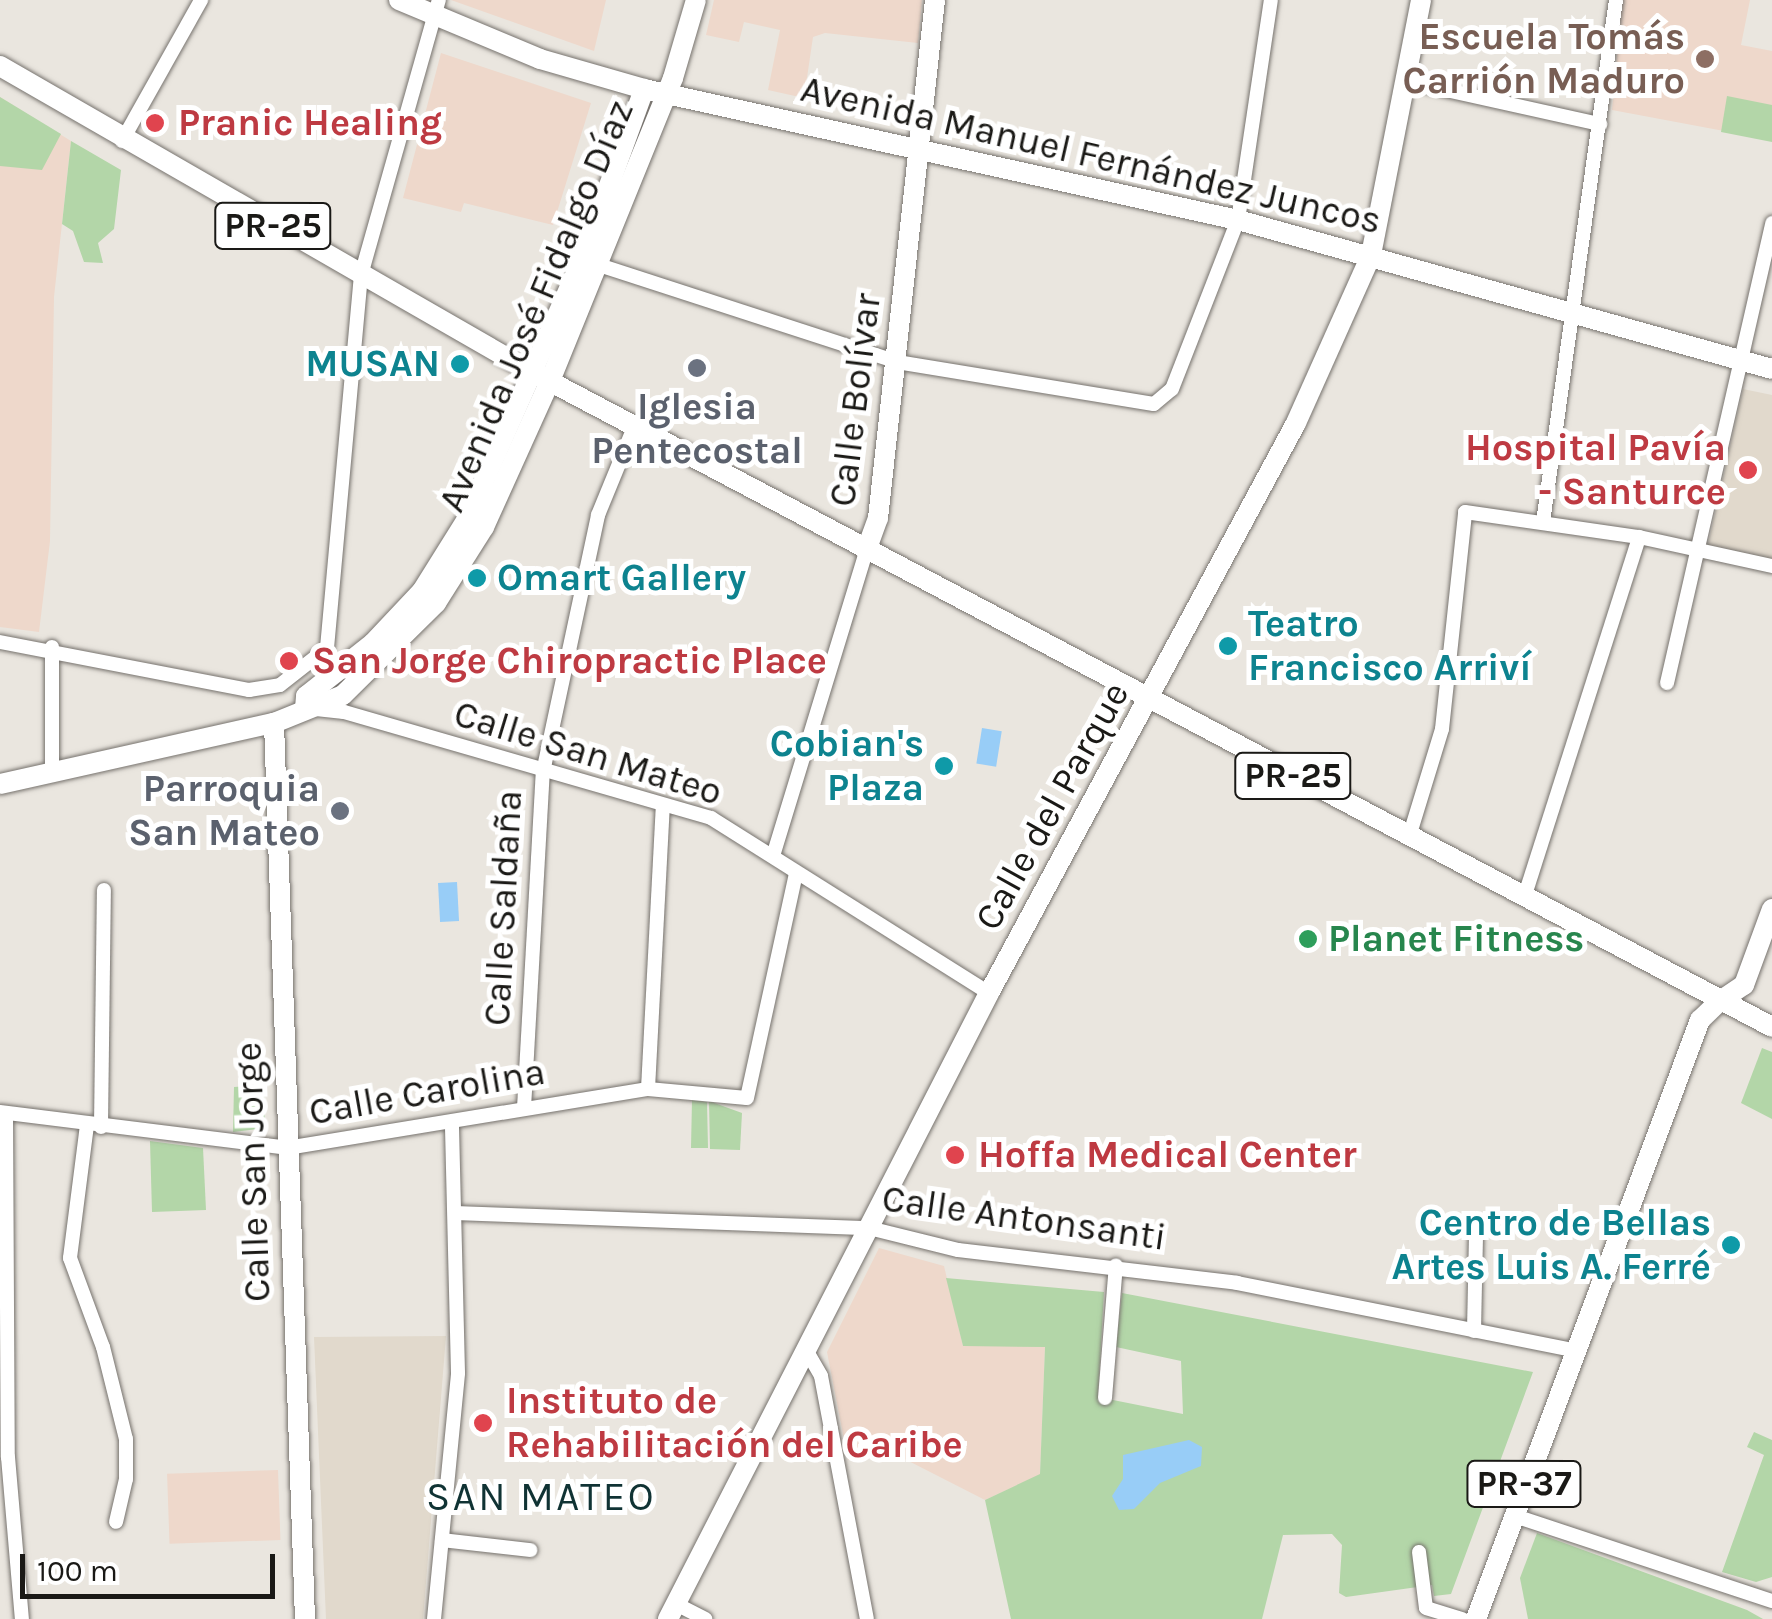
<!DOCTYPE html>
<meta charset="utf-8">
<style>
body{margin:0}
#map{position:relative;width:1772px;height:1619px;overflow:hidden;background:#eae6df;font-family:Karla,sans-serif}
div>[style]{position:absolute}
.built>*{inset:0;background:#e1d9cc}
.education>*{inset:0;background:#eed8cb;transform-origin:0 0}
.green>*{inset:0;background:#b3d6a8}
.water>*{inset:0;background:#98cdf7;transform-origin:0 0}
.roads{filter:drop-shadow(0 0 2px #76726d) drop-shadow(0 0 2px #76726d)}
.street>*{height:14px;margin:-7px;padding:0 7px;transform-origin:7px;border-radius:7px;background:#fff}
.secondary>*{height:20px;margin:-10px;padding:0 10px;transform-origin:10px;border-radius:10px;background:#fff}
.primary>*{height:20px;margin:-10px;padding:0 10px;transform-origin:10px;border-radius:10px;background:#fff}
.dots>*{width:28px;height:28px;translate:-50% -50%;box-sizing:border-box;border:5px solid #fff;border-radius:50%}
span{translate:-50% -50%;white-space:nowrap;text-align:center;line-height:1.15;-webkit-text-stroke:10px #fff;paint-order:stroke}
.shield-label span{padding:2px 8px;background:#fff;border:2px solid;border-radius:8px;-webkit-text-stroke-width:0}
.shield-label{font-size:35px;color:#1a1916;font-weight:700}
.education-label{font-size:38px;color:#785e54;font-weight:700}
.right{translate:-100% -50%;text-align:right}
.health-label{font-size:38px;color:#be3a42;font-weight:700}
.left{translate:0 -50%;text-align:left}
.street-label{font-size:38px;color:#1a1916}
.culture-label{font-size:38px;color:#0d838f;font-weight:700}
.worship-label{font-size:38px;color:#5b616d;font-weight:700}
.leisure-label{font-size:38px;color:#27864d;font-weight:700}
.neighbourhood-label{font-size:40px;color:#103334;letter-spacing:2.5px}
.scale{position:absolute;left:20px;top:1554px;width:255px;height:45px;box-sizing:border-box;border:5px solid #1a1916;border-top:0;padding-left:12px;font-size:30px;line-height:35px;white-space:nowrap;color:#1a1916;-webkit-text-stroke:8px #fff;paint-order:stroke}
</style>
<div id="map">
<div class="built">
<div style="clip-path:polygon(1743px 389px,1772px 395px,1772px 559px,1708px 545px)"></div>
<div style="clip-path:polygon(446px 1336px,423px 1619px,326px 1619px,314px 1337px)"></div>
</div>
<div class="education">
<div style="clip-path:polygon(451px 0,606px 0,594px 51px)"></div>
<div style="clip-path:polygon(714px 0,922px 0,918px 43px,825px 33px,813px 37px,804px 98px,768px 90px,780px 30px,744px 22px,739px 42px,706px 35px)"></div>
<div style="clip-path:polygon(1622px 0,1750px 0,1741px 45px,1772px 51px,1772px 140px,1612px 110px)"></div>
<div style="clip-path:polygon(441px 53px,591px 103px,553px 225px,464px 203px,461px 212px,403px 198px)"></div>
<div style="clip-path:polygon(0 97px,71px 141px,54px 297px,50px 541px,39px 632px,0 627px)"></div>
<div style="clip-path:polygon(879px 1248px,944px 1266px,963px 1346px,1045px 1346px,1040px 1475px,985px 1500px,887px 1450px,848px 1460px,827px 1352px)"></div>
<div style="left:278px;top:1470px;width:70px;height:111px;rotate:88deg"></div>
</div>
<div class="green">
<div style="clip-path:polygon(1727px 96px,1772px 105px,1772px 142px,1721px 132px)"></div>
<div style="clip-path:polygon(0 97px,61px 134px,42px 170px,0 166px)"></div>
<div style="clip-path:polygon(71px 141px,121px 170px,114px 229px,98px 243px,103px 263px,84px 262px,73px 231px,62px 224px)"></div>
<div style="clip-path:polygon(1762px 1048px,1772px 1052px,1772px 1119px,1741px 1103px)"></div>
<div style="clip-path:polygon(264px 1085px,265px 1128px,233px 1132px,234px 1087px)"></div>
<div style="clip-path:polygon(692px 1100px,707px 1102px,708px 1148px,691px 1148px)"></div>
<div style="clip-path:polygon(709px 1101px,742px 1113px,740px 1150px,710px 1149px)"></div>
<div style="clip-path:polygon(150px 1141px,203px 1148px,206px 1210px,152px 1212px)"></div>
<div style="clip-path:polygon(946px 1278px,1104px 1292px,1098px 1397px,1183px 1414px,1181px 1361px,1116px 1347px,1122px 1293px,1533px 1372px,1451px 1594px,1434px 1596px,1432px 1585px,1346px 1597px,1339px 1593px,1342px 1545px,1332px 1534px,1283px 1535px,1262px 1619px,1011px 1619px,985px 1500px,1040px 1474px,1045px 1347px,963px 1346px)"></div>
<div style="clip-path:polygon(1754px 1432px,1772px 1440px,1772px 1577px,1756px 1582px,1722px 1572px,1764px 1455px,1747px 1447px)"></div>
<div style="clip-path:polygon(1537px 1533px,1747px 1610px,1763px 1619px,1528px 1619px,1520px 1578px)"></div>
</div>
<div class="water">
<div style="left:982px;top:728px;width:20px;height:36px;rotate:9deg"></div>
<div style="left:457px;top:882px;width:39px;height:19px;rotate:87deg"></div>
<div style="clip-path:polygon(1189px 1440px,1202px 1447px,1201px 1466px,1160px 1483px,1134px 1509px,1119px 1510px,1112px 1496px,1123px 1479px,1123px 1455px)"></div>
</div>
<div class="roads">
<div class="street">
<div style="left:1410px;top:82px;width:195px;rotate:12.5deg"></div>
<div style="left:122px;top:141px;width:162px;rotate:-60.7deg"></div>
<div style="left:599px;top:265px;width:313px;rotate:18deg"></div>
<div style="left:897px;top:362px;width:260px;rotate:9.3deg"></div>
<div style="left:1154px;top:404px;width:23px;rotate:-40deg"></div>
<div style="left:1172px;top:389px;width:181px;rotate:-68.7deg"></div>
<div style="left:1238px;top:220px;width:222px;rotate:-81.5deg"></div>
<div style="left:1543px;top:522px;width:527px;rotate:-82.04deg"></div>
<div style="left:0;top:642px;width:254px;rotate:10.9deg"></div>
<div style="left:249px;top:690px;width:31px;rotate:-9deg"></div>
<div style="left:280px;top:685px;width:60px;rotate:-38.2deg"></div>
<div style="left:327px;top:648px;width:375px;rotate:-84.8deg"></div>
<div style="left:361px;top:275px;width:286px;rotate:-74.2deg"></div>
<div style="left:52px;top:647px;width:124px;rotate:90deg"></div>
<div style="left:1667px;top:683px;width:472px;rotate:-77.1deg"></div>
<div style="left:316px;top:709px;width:28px;rotate:6deg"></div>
<div style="left:344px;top:712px;width:382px;rotate:16.1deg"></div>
<div style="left:711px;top:818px;width:328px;rotate:32.2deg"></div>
<div style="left:1409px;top:837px;width:113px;rotate:-73deg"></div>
<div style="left:1442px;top:729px;width:218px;rotate:-83.9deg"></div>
<div style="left:1465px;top:512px;width:176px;rotate:8.2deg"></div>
<div style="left:1639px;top:537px;width:136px;rotate:12.3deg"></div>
<div style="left:773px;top:856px;width:319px;rotate:-73deg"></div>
<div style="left:1524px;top:898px;width:379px;rotate:-72.3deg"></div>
<div style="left:648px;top:1089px;width:282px;rotate:-87deg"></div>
<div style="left:524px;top:1108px;width:337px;rotate:-86.8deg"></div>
<div style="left:543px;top:772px;width:263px;rotate:-77.9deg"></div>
<div style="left:598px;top:515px;width:97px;rotate:-67.7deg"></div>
<div style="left:0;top:1112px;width:289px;rotate:7.1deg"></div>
<div style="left:287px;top:1148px;width:366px;rotate:-9.3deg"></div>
<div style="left:648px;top:1089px;width:99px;rotate:5.2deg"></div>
<div style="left:747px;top:1098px;width:229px;rotate:-77.7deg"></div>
<div style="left:6px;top:1115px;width:342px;rotate:89.7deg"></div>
<div style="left:8px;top:1457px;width:163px;rotate:85.1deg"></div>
<div style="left:87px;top:1125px;width:134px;rotate:97.3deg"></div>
<div style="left:70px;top:1258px;width:95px;rotate:69.7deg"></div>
<div style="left:103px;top:1347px;width:95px;rotate:76deg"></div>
<div style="left:126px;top:1439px;width:40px;rotate:90deg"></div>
<div style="left:126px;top:1479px;width:44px;rotate:103.1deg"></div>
<div style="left:101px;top:1127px;width:237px;rotate:-89.3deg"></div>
<div style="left:455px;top:1213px;width:414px;rotate:2.1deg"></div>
<div style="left:869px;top:1228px;width:92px;rotate:13.9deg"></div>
<div style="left:958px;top:1250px;width:281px;rotate:6.7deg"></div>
<div style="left:1237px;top:1283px;width:346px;rotate:11.3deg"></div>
<div style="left:1474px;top:1331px;width:98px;rotate:-88.8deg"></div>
<div style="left:809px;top:1355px;width:24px;rotate:60deg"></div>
<div style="left:821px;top:1376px;width:247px;rotate:79.3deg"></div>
<div style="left:1105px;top:1398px;width:133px;rotate:-85.3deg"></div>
<div style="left:1512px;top:1515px;width:274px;rotate:18.3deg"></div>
<div style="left:442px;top:1540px;width:89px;rotate:6.5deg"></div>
<div style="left:1419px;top:1552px;width:56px;rotate:82.9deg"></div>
<div style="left:1426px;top:1608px;width:38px;rotate:17deg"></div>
<div style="left:676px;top:1604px;width:33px;rotate:27deg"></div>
<div style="left:434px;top:1619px;width:247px;rotate:-84.4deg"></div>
<div style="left:458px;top:1373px;width:250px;rotate:-91.4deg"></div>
</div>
<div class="secondary">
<div style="left:399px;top:0;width:153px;rotate:22.7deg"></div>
<div style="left:540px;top:59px;width:108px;rotate:16.1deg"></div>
<div style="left:644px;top:89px;width:608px;rotate:12.44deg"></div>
<div style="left:1238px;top:220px;width:554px;rotate:15.59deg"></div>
<div style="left:866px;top:551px;width:35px;rotate:-70deg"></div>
<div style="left:878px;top:518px;width:521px;rotate:-83.72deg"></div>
<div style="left:305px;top:708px;width:12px;rotate:-85deg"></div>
<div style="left:306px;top:696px;width:85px;rotate:-38.3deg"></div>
<div style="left:373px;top:643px;width:71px;rotate:-46.7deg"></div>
<div style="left:422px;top:591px;width:85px;rotate:-58deg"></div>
<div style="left:467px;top:519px;width:287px;rotate:-66.1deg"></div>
<div style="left:583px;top:257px;width:179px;rotate:-70deg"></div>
<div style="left:274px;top:723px;width:897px;rotate:88.02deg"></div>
<div style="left:0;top:784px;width:281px;rotate:-12.6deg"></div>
<div style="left:274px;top:723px;width:74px;rotate:-22.1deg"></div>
<div style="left:343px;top:695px;width:131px;rotate:-44.7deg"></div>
<div style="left:436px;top:603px;width:90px;rotate:-57.7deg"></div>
<div style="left:484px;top:527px;width:160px;rotate:-65.7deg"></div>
<div style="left:550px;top:381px;width:327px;rotate:-67.9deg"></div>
<div style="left:673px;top:78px;width:81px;rotate:-73.6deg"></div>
<div style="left:1720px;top:1001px;width:29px;rotate:-34deg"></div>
<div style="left:1744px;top:985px;width:81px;rotate:-69.8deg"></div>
<div style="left:668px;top:1619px;width:704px;rotate:-62.85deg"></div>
<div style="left:989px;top:993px;width:647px;rotate:-61.69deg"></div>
<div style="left:1296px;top:423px;width:184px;rotate:-65.9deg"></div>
<div style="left:1371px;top:255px;width:260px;rotate:-78.9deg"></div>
</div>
<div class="primary">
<div style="left:0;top:66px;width:614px;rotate:29.91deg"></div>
<div style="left:532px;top:372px;width:1402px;rotate:27.84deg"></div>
<div style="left:1476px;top:1619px;width:640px;rotate:-69.5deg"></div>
<div style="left:1700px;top:1020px;width:28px;rotate:-44deg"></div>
</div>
</div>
<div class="dots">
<div style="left:1705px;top:59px;background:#8d6e63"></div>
<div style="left:155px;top:123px;background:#e0444e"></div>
<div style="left:460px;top:364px;background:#0f9aa8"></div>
<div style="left:697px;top:368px;background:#6b7280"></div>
<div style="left:1748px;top:470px;background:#e0444e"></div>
<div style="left:477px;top:578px;background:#0f9aa8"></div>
<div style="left:1228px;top:646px;background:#0f9aa8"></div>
<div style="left:289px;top:661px;background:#e0444e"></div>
<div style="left:944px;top:766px;background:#0f9aa8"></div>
<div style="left:340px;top:811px;background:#6b7280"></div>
<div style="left:1308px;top:939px;background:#2e9e5b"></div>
<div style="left:955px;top:1155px;background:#e0444e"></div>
<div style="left:1731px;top:1245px;background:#0f9aa8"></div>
<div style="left:483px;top:1423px;background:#e0444e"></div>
</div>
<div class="shield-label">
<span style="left:273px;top:226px">PR-25</span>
<span style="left:1293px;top:776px">PR-25</span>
<span style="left:1524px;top:1484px">PR-37</span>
</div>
<div class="education-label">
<span class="right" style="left:1685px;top:59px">Escuela Tomás<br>Carrión Maduro</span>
</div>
<div class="health-label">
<span class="left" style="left:178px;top:123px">Pranic Healing</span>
<span class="right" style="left:1726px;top:470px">Hospital Pavía<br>- Santurce</span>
<span class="left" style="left:312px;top:661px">San Jorge Chiropractic Place</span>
<span class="left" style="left:978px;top:1155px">Hoffa Medical Center</span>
<span class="left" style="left:506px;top:1423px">Instituto de<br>Rehabilitación del Caribe</span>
</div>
<div class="street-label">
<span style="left:1091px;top:155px;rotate:13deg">Avenida Manuel Fernández Juncos</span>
<span style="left:536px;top:306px;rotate:-67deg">Avenida José Fidalgo Díaz</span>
<span style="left:855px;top:400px;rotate:-83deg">Calle Bolívar</span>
<span style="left:588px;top:753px;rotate:17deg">Calle San Mateo</span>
<span style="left:1052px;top:806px;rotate:-61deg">Calle del Parque</span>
<span style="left:503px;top:908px;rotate:-87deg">Calle Saldaña</span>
<span style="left:427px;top:1092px;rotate:-10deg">Calle Carolina</span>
<span style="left:253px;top:1172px;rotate:-92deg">Calle San Jorge</span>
<span style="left:1024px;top:1218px;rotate:8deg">Calle Antonsanti</span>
</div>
<div class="culture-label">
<span class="right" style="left:440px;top:364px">MUSAN</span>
<span class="left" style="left:497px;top:578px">Omart Gallery</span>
<span class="left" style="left:1248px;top:646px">Teatro<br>Francisco Arriví</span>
<span class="right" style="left:924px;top:766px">Cobian's<br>Plaza</span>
<span class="right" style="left:1711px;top:1245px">Centro de Bellas<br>Artes Luis A. Ferré</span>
</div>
<div class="worship-label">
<span style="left:697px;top:429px">Iglesia<br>Pentecostal</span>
<span class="right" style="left:320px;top:811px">Parroquia<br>San Mateo</span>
</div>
<div class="leisure-label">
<span class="left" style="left:1328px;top:939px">Planet Fitness</span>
</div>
<div class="neighbourhood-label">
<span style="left:541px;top:1497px">SAN MATEO</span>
</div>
<div class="scale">100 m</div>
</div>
